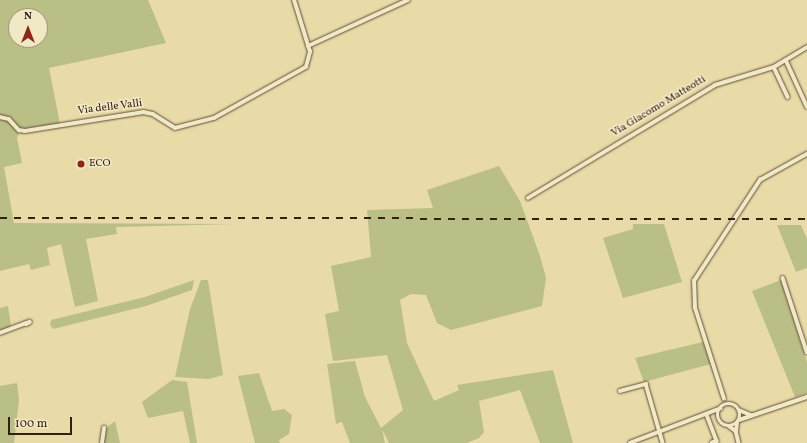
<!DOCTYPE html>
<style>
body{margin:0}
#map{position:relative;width:807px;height:443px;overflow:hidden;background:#e9dba7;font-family:Vollkorn,serif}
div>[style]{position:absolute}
.green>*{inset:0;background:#b9bf85}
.roads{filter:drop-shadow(0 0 1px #614d3a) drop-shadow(0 0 1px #614d3a)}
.minor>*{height:3.5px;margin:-1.75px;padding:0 1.75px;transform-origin:1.75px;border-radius:1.75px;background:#f1e8c6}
.minor>.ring{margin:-1.75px;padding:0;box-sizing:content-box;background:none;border:3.5px solid #f1e8c6;border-radius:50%}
.rail>*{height:1.5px;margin-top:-0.75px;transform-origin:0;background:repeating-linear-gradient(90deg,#341e15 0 7px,transparent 0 14px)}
.dots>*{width:11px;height:11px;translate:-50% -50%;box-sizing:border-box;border:2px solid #f1e8c6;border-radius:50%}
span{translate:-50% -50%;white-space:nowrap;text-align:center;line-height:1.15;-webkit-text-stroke:3px #f1e8c6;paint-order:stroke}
.street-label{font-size:11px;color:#341e15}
.poi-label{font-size:11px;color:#341e15}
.left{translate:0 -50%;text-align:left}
.north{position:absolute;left:8px;top:8px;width:40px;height:40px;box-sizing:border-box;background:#f1e8c6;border:1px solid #a5977f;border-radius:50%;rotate:0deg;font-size:11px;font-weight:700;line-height:16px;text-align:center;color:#341e15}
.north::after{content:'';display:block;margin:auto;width:14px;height:18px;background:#8f2418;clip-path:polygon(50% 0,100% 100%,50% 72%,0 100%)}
.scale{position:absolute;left:8px;top:417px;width:64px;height:18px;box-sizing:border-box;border:2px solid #341e15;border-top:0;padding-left:5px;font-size:12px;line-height:14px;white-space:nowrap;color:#341e15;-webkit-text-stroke:3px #f1e8c6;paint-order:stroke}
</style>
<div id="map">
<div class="green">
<div style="clip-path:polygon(evenodd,0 0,148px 0,166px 43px,49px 68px,60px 124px,20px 131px,17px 138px,22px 163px,4px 167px,14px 223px,236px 224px,116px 227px,117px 234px,86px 239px,98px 301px,75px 307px,61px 244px,47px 248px,50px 265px,31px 270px,29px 264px,0 271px,0 0,16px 16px,40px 16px,40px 40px,16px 40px,16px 16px)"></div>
<div style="clip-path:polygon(499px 166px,520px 201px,540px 256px,546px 278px,542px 306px,451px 330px,437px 323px,426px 295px,411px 294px,400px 300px,407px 343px,434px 401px,459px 390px,457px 385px,553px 370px,573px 443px,540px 443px,520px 390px,479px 401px,484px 432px,479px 438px,467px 443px,389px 443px,382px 429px,385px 443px,350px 443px,342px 422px,336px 424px,327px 364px,355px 361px,365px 397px,381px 428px,403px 410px,387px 355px,333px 361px,325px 314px,339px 311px,331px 266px,371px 257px,367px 210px,433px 208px,427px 190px)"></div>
<div style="clip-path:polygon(633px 224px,664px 224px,682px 282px,623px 298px,603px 238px,633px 229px)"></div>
<div style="clip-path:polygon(777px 225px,801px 225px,807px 239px,807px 268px,796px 272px)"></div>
<div style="clip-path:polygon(194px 280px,192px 290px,146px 306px,53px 329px,50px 325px,51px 320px,145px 297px)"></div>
<div style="clip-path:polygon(201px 280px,208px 280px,223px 375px,209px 379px,175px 377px,190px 309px)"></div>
<div style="clip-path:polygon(781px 280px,807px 362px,807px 393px,795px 397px,752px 291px)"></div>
<div style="clip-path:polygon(8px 306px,11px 326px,0 330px,0 308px)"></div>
<div style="clip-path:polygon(703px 342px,711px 364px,644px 382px,635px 358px)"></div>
<div style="clip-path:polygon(259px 373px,272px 411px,284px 409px,292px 415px,289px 434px,279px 440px,280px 443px,255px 443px,238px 376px)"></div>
<div style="clip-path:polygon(172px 380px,187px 382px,197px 443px,190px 443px,183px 411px,148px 418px,142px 402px)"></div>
<div style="clip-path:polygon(17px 383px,19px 400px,14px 443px,0 443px,0 386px)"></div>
<div style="clip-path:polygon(115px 421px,120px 443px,104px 443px,105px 429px)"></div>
</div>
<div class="roads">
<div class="minor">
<div style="left:308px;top:46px;width:110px;rotate:-24.7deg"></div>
<div style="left:786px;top:60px;width:51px;rotate:65.5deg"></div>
<div style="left:774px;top:67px;width:33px;rotate:65deg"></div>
<div style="left:0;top:117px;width:9px;rotate:13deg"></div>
<div style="left:9px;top:119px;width:15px;rotate:48deg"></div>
<div style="left:19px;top:130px;width:6px;rotate:9deg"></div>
<div style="left:25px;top:131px;width:120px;rotate:-9.1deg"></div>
<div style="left:143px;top:112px;width:10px;rotate:11deg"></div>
<div style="left:153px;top:114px;width:26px;rotate:32deg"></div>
<div style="left:175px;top:128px;width:40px;rotate:-14.4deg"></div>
<div style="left:214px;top:118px;width:105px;rotate:-29deg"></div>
<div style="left:306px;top:67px;width:16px;rotate:-75deg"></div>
<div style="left:310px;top:52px;width:54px;rotate:-107.1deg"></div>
<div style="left:528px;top:198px;width:218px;rotate:-31.1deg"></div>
<div style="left:715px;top:85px;width:62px;rotate:-17deg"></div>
<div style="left:774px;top:67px;width:39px;rotate:-31deg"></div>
<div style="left:783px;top:278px;width:78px;rotate:72deg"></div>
<div style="left:26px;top:324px;width:4px;rotate:-27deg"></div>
<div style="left:30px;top:322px;width:4px;rotate:146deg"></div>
<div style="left:0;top:333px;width:28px;rotate:-21deg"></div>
<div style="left:620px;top:391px;width:27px;rotate:-15deg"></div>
<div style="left:646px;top:384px;width:61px;rotate:73.9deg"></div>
<div style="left:724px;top:399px;width:96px;rotate:-107.7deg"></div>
<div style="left:695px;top:308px;width:27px;rotate:-92deg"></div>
<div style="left:694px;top:281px;width:121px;rotate:-56.8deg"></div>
<div style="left:760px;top:180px;width:54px;rotate:-29deg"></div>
<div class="ring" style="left:718px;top:404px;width:18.5px;height:18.5px"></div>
<div style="left:739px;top:410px;width:13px;rotate:23deg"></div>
<div style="left:707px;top:415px;width:28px;rotate:69deg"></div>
<div style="left:717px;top:441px;width:5px;rotate:158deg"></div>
<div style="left:739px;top:420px;width:72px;rotate:-18.7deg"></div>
<div style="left:729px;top:426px;width:9px;rotate:36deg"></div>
<div style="left:736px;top:431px;width:8px;rotate:-83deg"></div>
<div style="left:736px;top:431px;width:12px;rotate:76deg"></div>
<div style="left:102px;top:443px;width:15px;rotate:-82deg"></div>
<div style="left:630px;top:443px;width:97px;rotate:-21deg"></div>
</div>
</div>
<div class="rail">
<div style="left:0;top:218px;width:807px;rotate:0.07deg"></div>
</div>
<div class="dots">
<div style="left:81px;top:164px;background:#8f2418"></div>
</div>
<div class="street-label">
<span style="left:659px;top:107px;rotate:-31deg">Via Giacomo Matteotti</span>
<span style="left:110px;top:108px;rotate:-7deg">Via delle Valli</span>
</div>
<div class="poi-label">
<span class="left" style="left:89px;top:164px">ECO</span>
</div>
<div class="north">N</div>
<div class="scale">100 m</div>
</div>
